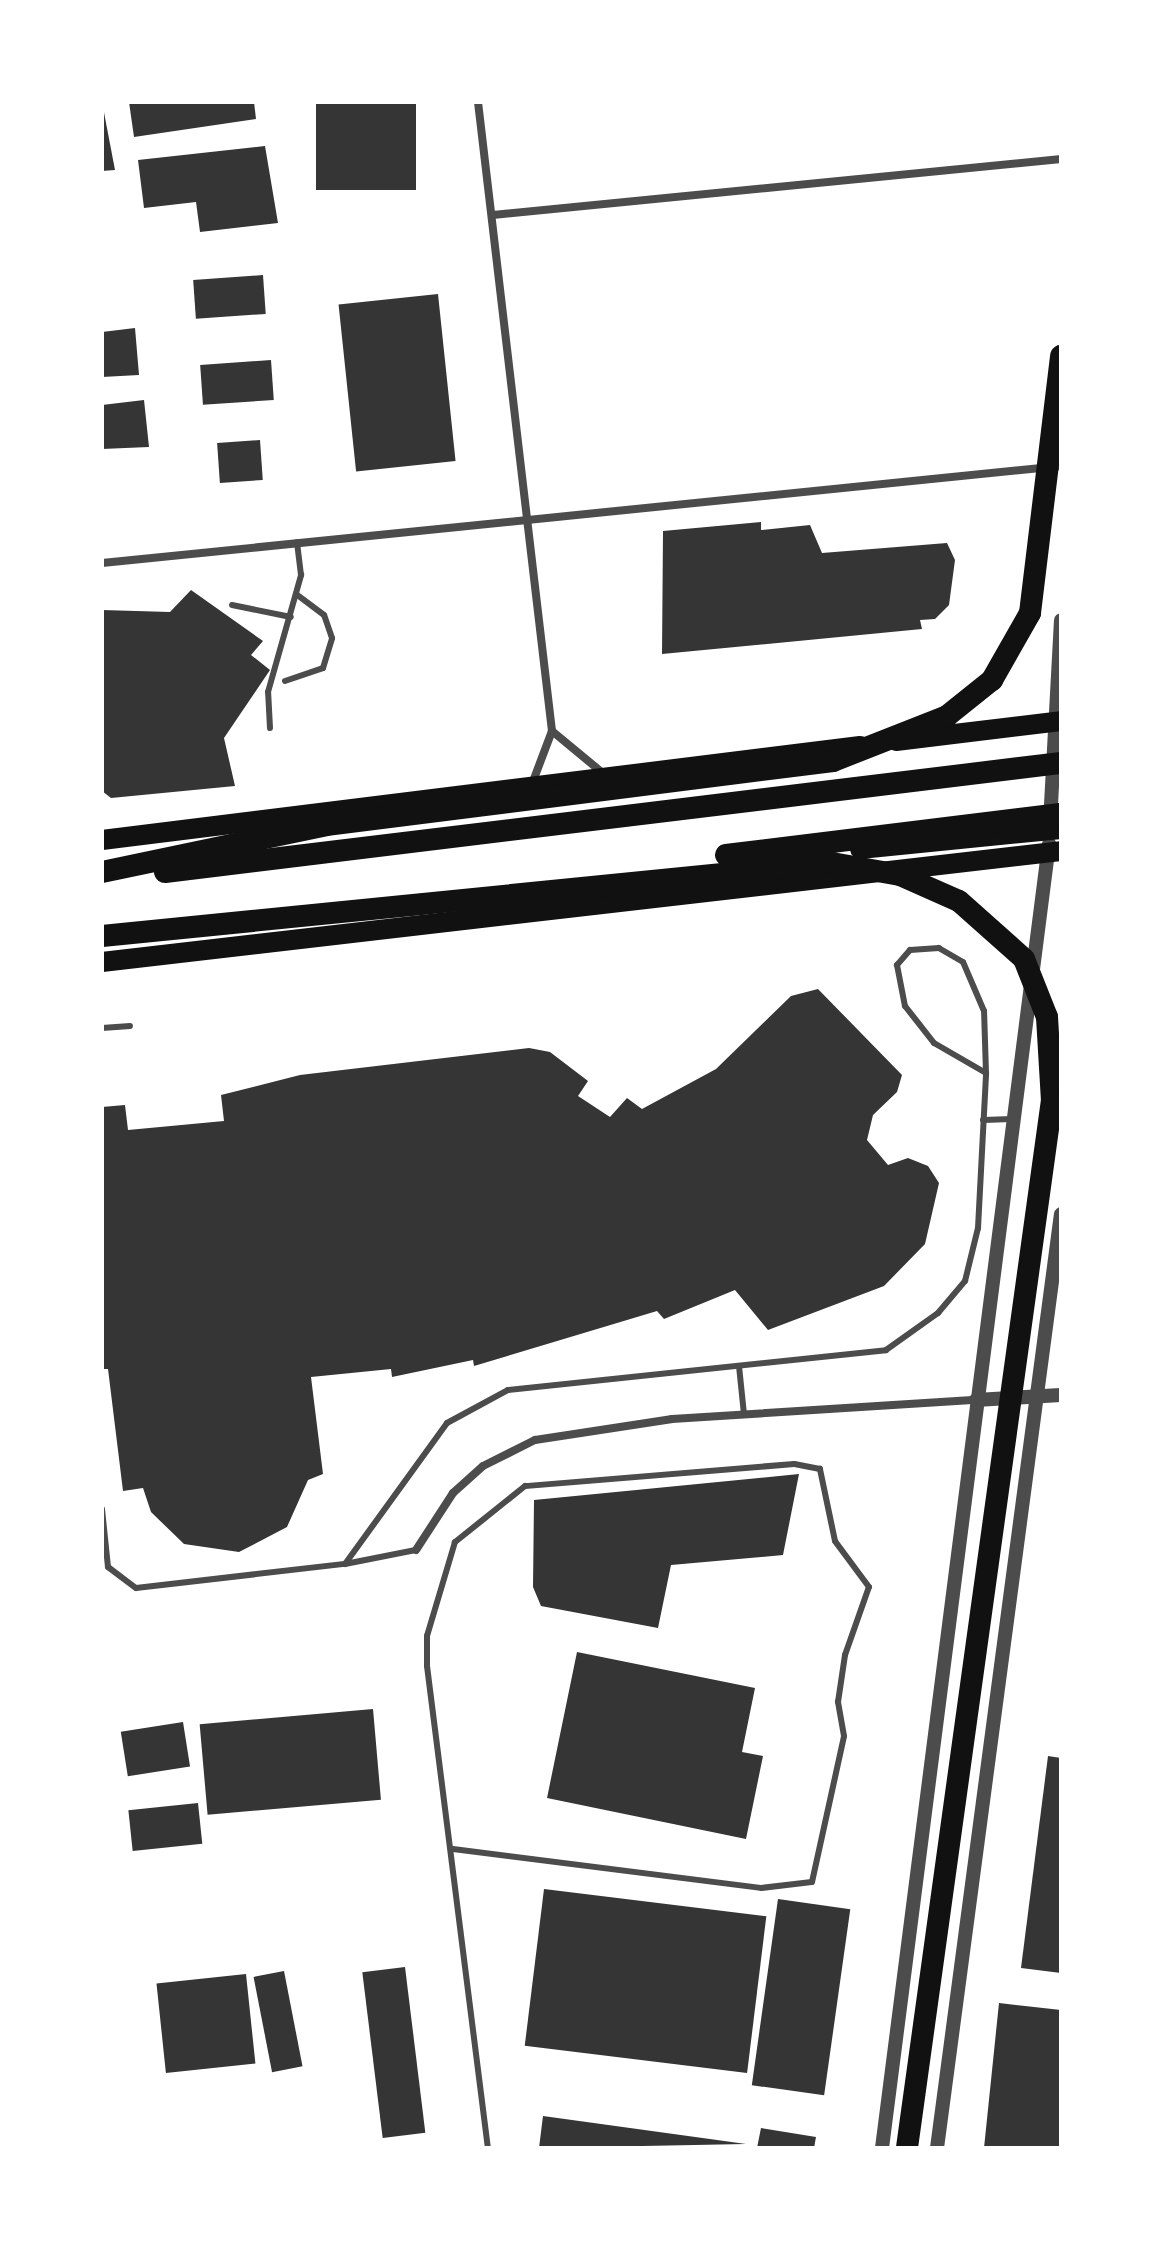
<!DOCTYPE html>
<style>
body{margin:0}
#map{position:relative;width:1163px;height:2250px;overflow:hidden;background:#fff;font-family:"Varela Round",sans-serif}
div>[style]{position:absolute}
.building>*{inset:0;background:#353535;transform-origin:0 0}
.service>*{height:6px;margin:-3px;padding:0 3px;transform-origin:3px;border-radius:3px;background:#4c4c4c}
.minor>*{height:8px;margin:-4px;padding:0 4px;transform-origin:4px;border-radius:4px;background:#4c4c4c}
.tertiary>*{height:14px;margin:-7px;padding:0 7px;transform-origin:7px;border-radius:7px;background:#4c4c4c}
.primary>*{height:20px;margin:-10px;padding:0 10px;transform-origin:10px;border-radius:10px;background:#111}
.trunk>*{height:22px;margin:-11px;padding:0 11px;transform-origin:11px;border-radius:11px;background:#111}
span{translate:-50% -50%;white-space:nowrap;text-align:center;line-height:1.15;-webkit-text-stroke:8px #fff;paint-order:stroke}
.frame{position:absolute;inset:0;border:104px solid #fff;pointer-events:none}
</style>
<div id="map">
<div class="building">
<div style="clip-path:polygon(102px 102px,115px 170px,102px 171px)"></div>
<div style="clip-path:polygon(129px 102px,254px 102px,256px 119px,134px 137px)"></div>
<div style="left:316px;top:102px;width:100px;height:88px"></div>
<div style="clip-path:polygon(265px 146px,278px 223px,200px 232px,196px 202px,144px 208px,138px 160px)"></div>
<div style="left:263px;top:275px;width:39px;height:70px;rotate:86deg"></div>
<div style="left:438px;top:294px;width:168px;height:100px;rotate:84deg"></div>
<div style="clip-path:polygon(135px 328px,139px 375px,102px 377px,102px 332px)"></div>
<div style="left:271px;top:360px;width:40px;height:71px;rotate:86deg"></div>
<div style="clip-path:polygon(144px 400px,149px 447px,102px 449px,102px 405px)"></div>
<div style="left:260px;top:440px;width:40px;height:43px;rotate:86deg"></div>
<div style="clip-path:polygon(761px 522px,761px 530px,810px 525px,822px 553px,947px 543px,955px 560px,949px 605px,935px 619px,920px 620px,922px 629px,662px 654px,663px 531px)"></div>
<div style="clip-path:polygon(191px 590px,263px 641px,251px 655px,270px 670px,224px 738px,235px 786px,111px 798px,102px 791px,102px 610px,170px 612px)"></div>
<div style="clip-path:polygon(818px 989px,902px 1075px,897px 1092px,873px 1115px,867px 1140px,888px 1165px,908px 1158px,928px 1166px,939px 1183px,925px 1244px,884px 1286px,768px 1330px,735px 1290px,664px 1319px,657px 1311px,474px 1366px,473px 1360px,392px 1377px,391px 1369px,311px 1377px,323px 1474px,308px 1480px,287px 1527px,239px 1552px,184px 1544px,151px 1512px,143px 1488px,123px 1491px,108px 1369px,102px 1369px,102px 1107px,125px 1105px,128px 1130px,224px 1121px,221px 1095px,300px 1075px,529px 1048px,550px 1052px,588px 1081px,578px 1096px,610px 1117px,627px 1098px,642px 1109px,716px 1069px,791px 996px)"></div>
<div style="clip-path:polygon(799px 1474px,783px 1555px,671px 1565px,658px 1628px,541px 1606px,533px 1587px,534px 1500px)"></div>
<div style="clip-path:polygon(577px 1652px,755px 1688px,742px 1752px,763px 1756px,746px 1839px,547px 1798px)"></div>
<div style="left:373px;top:1709px;width:91px;height:174px;rotate:85deg"></div>
<div style="left:183px;top:1722px;width:45px;height:63px;rotate:81deg"></div>
<div style="clip-path:polygon(1048px 1756px,1061px 1758px,1061px 1973px,1021px 1968px)"></div>
<div style="left:198px;top:1803px;width:41px;height:70px;rotate:84deg"></div>
<div style="left:544px;top:1889px;width:224px;height:158px;rotate:7deg"></div>
<div style="left:778px;top:1899px;width:73px;height:188px;rotate:8deg"></div>
<div style="left:405px;top:1967px;width:167px;height:43px;rotate:83deg"></div>
<div style="left:284px;top:1971px;width:97px;height:31px;rotate:79deg"></div>
<div style="left:246px;top:1974px;width:90px;height:90px;rotate:84deg"></div>
<div style="clip-path:polygon(999px 2003px,1061px 2010px,1061px 2148px,984px 2148px)"></div>
<div style="clip-path:polygon(543px 2116px,746px 2144px,539px 2148px)"></div>
<div style="clip-path:polygon(761px 2128px,816px 2137px,814px 2148px,757px 2148px)"></div>
</div>
<div class="service">
<div style="left:232px;top:605px;width:60px;rotate:11.5deg"></div>
<div style="left:285px;top:681px;width:40px;rotate:-18.9deg"></div>
<div style="left:323px;top:668px;width:31px;rotate:-73deg"></div>
<div style="left:332px;top:638px;width:24px;rotate:-109deg"></div>
<div style="left:324px;top:615px;width:34px;rotate:-143deg"></div>
<div style="left:270px;top:728px;width:36px;rotate:-93deg"></div>
<div style="left:268px;top:692px;width:122px;rotate:-74.2deg"></div>
<div style="left:301px;top:575px;width:33px;rotate:-97deg"></div>
<div style="left:102px;top:1028px;width:28px;rotate:-4deg"></div>
<div style="left:983px;top:1120px;width:29px;rotate:-2deg"></div>
<div style="left:739px;top:1366px;width:48px;rotate:84.1deg"></div>
<div style="left:102px;top:1509px;width:58px;rotate:84.1deg"></div>
<div style="left:108px;top:1567px;width:35px;rotate:37deg"></div>
<div style="left:136px;top:1588px;width:210px;rotate:-6.6deg"></div>
<div style="left:345px;top:1564px;width:174px;rotate:-54.1deg"></div>
<div style="left:447px;top:1423px;width:69px;rotate:-28.4deg"></div>
<div style="left:508px;top:1390px;width:380px;rotate:-6deg"></div>
<div style="left:886px;top:1350px;width:64px;rotate:-35.4deg"></div>
<div style="left:938px;top:1313px;width:42px;rotate:-49.8deg"></div>
<div style="left:965px;top:1281px;width:55px;rotate:-76.2deg"></div>
<div style="left:978px;top:1228px;width:155px;rotate:-87deg"></div>
<div style="left:986px;top:1073px;width:62px;rotate:-91.8deg"></div>
<div style="left:984px;top:1011px;width:53px;rotate:-113.2deg"></div>
<div style="left:963px;top:962px;width:28px;rotate:-150deg"></div>
<div style="left:939px;top:948px;width:29px;rotate:176deg"></div>
<div style="left:910px;top:950px;width:20px;rotate:131deg"></div>
<div style="left:897px;top:965px;width:42px;rotate:79deg"></div>
<div style="left:905px;top:1006px;width:47px;rotate:51.9deg"></div>
<div style="left:934px;top:1043px;width:60px;rotate:30deg"></div>
<div style="left:345px;top:1564px;width:72px;rotate:-11.2deg"></div>
<div style="left:453px;top:1849px;width:310px;rotate:7.2deg"></div>
<div style="left:761px;top:1888px;width:51px;rotate:-6.7deg"></div>
<div style="left:812px;top:1882px;width:149px;rotate:-77.6deg"></div>
<div style="left:844px;top:1736px;width:35px;rotate:-100deg"></div>
<div style="left:838px;top:1702px;width:48px;rotate:-81.5deg"></div>
<div style="left:845px;top:1655px;width:72px;rotate:-70.6deg"></div>
<div style="left:869px;top:1587px;width:57px;rotate:-126.5deg"></div>
<div style="left:835px;top:1541px;width:74px;rotate:-101.8deg"></div>
<div style="left:820px;top:1469px;width:26px;rotate:-169deg"></div>
<div style="left:794px;top:1464px;width:270px;rotate:175.3deg"></div>
<div style="left:525px;top:1486px;width:90px;rotate:141.3deg"></div>
<div style="left:455px;top:1542px;width:98px;rotate:106.6deg"></div>
<div style="left:427px;top:1636px;width:30px;rotate:90deg"></div>
<div style="left:427px;top:1666px;width:486px;rotate:82.8deg"></div>
</div>
<div class="minor">
<div style="left:478px;top:102px;width:633px;rotate:83.29deg"></div>
<div style="left:552px;top:731px;width:57px;rotate:110.7deg"></div>
<div style="left:493px;top:215px;width:571px;rotate:-5.63deg"></div>
<div style="left:102px;top:563px;width:964px;rotate:-5.78deg"></div>
<div style="left:552px;top:731px;width:67px;rotate:39.6deg"></div>
<div style="left:416px;top:1550px;width:68px;rotate:-57deg"></div>
<div style="left:453px;top:1493px;width:40px;rotate:-42deg"></div>
<div style="left:483px;top:1466px;width:58px;rotate:-26.6deg"></div>
<div style="left:535px;top:1440px;width:139px;rotate:-8.7deg"></div>
<div style="left:672px;top:1419px;width:305px;rotate:-3.6deg"></div>
</div>
<div class="tertiary">
<div style="left:1050px;top:823px;width:203px;rotate:-86.9deg"></div>
<div style="left:976px;top:1400px;width:85px;rotate:-3.4deg"></div>
<div style="left:882px;top:2148px;width:1315px;rotate:-82.7deg"></div>
<div style="left:937px;top:2148px;width:942px;rotate:-82.44deg"></div>
</div>
<div class="primary">
<div style="left:896px;top:741px;width:166px;rotate:-6.9deg"></div>
<div style="left:102px;top:840px;width:764px;rotate:-7.07deg"></div>
<div style="left:860px;top:849px;width:202px;rotate:-5.7deg"></div>
<div style="left:102px;top:962px;width:965px;rotate:-6.6deg"></div>
</div>
<div class="trunk">
<div style="left:726px;top:855px;width:337px;rotate:-7deg"></div>
<div style="left:102px;top:872px;width:229px;rotate:-11.8deg"></div>
<div style="left:326px;top:825px;width:511px;rotate:-7.19deg"></div>
<div style="left:833px;top:761px;width:123px;rotate:-21.5deg"></div>
<div style="left:947px;top:716px;width:58px;rotate:-38.7deg"></div>
<div style="left:992px;top:680px;width:77px;rotate:-60.4deg"></div>
<div style="left:1030px;top:613px;width:259px;rotate:-83.1deg"></div>
<div style="left:165px;top:872px;width:903px;rotate:-6.94deg"></div>
<div style="left:102px;top:936px;width:734px;rotate:-5.71deg"></div>
<div style="left:832px;top:863px;width:69px;rotate:10deg"></div>
<div style="left:900px;top:875px;width:64px;rotate:23.8deg"></div>
<div style="left:959px;top:901px;width:87px;rotate:41.7deg"></div>
<div style="left:1024px;top:959px;width:62px;rotate:68.4deg"></div>
<div style="left:1047px;top:1017px;width:83px;rotate:86.6deg"></div>
<div style="left:1052px;top:1100px;width:1058px;rotate:97.88deg"></div>
</div>
<div class="frame"></div>
</div>
